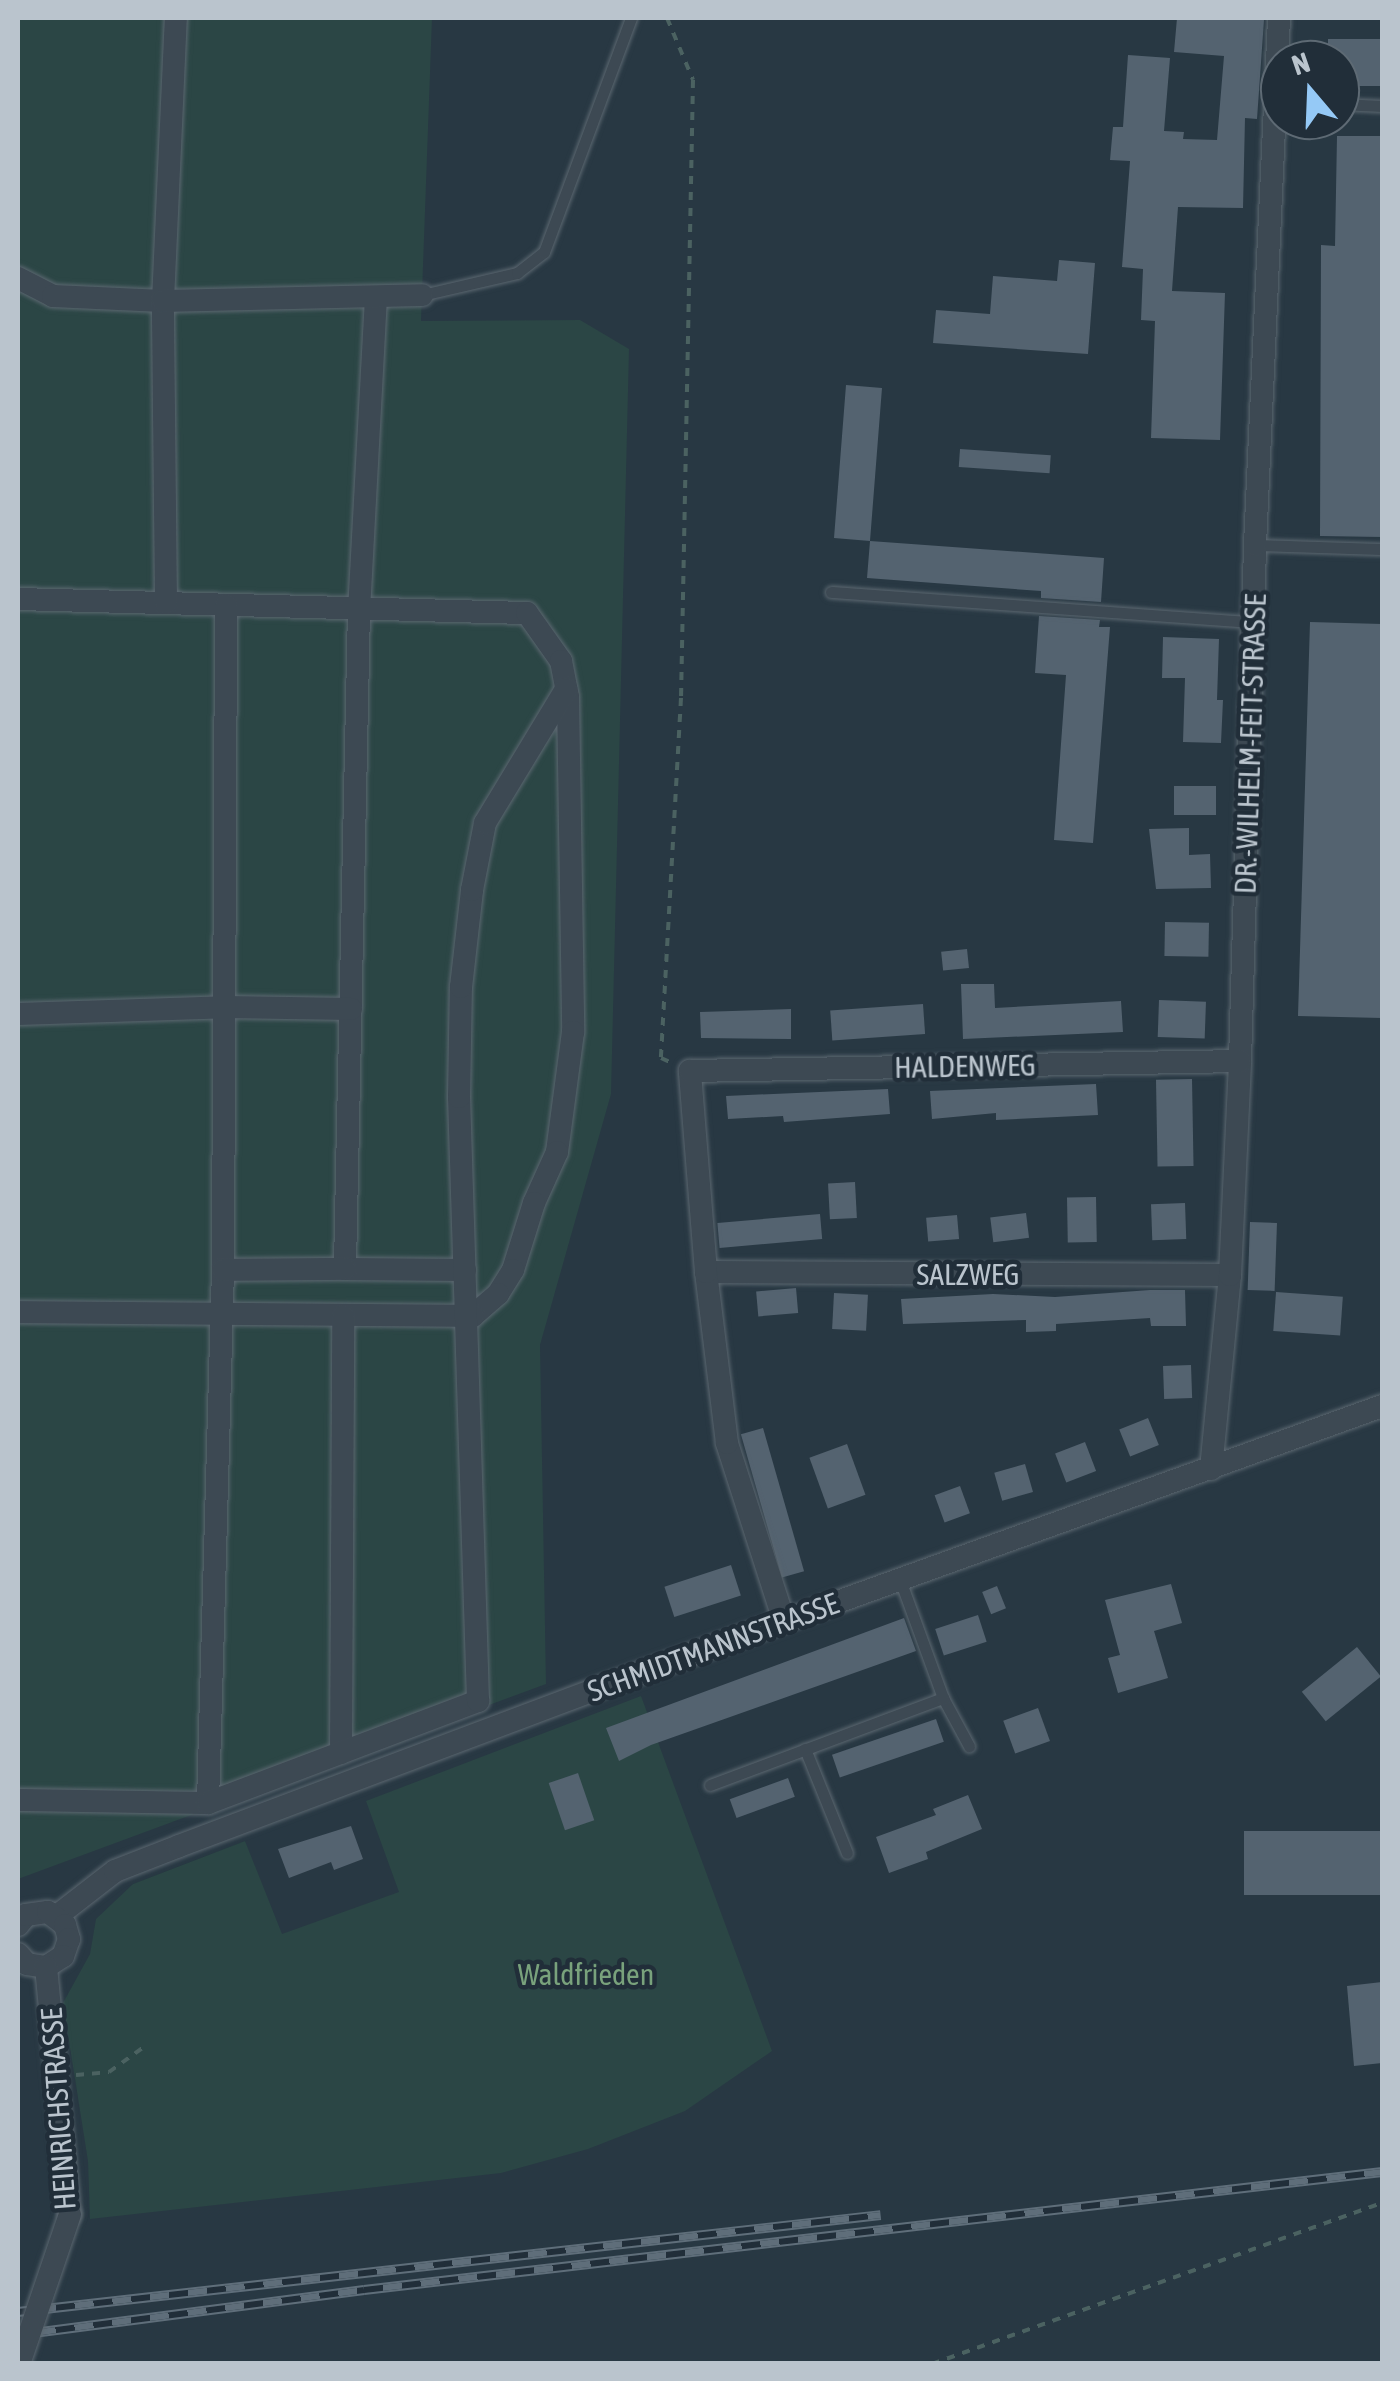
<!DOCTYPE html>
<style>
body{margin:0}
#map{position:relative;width:1400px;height:2381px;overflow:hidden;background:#283843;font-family:"Asap Condensed",sans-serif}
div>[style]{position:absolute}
.green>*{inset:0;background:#2b4645}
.building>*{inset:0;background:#546370;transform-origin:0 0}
.path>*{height:4px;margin-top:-2px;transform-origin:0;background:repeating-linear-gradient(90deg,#4b6261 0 8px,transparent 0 16px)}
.roads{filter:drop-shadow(0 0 2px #5b6770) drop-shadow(0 0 2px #5b6770)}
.lane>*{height:11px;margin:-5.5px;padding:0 5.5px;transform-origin:5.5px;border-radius:5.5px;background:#3d4953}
.street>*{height:22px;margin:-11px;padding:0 11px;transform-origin:11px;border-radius:11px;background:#3d4953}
.rail>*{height:10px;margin-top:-5px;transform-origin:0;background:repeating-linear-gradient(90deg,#212e39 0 19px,#5f6e7a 0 38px);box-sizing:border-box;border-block:2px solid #5f6e7a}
.bridges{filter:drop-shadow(0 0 2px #5b6770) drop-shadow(0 0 2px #5b6770)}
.street-bridge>*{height:22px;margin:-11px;padding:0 11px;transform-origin:11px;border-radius:11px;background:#3d4953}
span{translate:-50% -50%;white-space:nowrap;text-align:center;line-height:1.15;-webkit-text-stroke:9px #212e39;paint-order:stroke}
.street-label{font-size:30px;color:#bac4cd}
.park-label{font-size:30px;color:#79a27c}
.frame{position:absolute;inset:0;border:20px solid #bac4cd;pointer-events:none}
.north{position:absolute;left:1260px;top:40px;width:100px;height:100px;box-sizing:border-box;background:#212e39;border:2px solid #5e6a74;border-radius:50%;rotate:341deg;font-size:28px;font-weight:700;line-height:40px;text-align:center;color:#bac4cd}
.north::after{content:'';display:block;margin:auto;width:35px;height:45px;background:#95c9f6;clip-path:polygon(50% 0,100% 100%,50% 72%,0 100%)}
</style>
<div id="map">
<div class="green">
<div style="clip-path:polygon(18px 18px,432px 18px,421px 321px,580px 320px,629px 349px,611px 1094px,540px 1345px,546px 1684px,18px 1879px)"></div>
<div style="clip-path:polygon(641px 1696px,772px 2051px,685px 2111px,588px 2149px,501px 2173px,90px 2219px,88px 2161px,63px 2003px,90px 1954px,96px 1919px,133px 1884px,245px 1841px,282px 1934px,399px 1892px,366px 1801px)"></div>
</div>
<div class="building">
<div style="clip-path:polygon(1177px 18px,1264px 20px,1257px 119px,1245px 118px,1243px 208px,1178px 207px,1172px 291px,1225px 293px,1220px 440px,1151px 438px,1155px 321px,1141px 320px,1143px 269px,1122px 267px,1130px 161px,1110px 160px,1113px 127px,1123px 127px,1128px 55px,1170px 58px,1164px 131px,1184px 132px,1183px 139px,1217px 140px,1224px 56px,1174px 52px)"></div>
<div style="clip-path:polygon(1328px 39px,1382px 39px,1382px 86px,1340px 86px,1340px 60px,1328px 60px)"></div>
<div style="clip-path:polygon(1337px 136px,1382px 136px,1382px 537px,1320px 536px,1321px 245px,1335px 246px)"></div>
<div style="clip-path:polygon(1059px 260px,1095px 263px,1088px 354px,933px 343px,936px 310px,990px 314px,993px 276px,1057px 281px)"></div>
<div style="clip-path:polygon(846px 385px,882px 388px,870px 541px,1104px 558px,1101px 602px,1041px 598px,1041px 591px,867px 578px,870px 541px,834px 538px)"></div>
<div style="left:960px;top:449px;width:91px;height:18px;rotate:4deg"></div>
<div style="clip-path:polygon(1039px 616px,1100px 620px,1099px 627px,1110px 627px,1093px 843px,1054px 840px,1066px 675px,1035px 673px)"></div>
<div style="clip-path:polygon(1310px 622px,1382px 624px,1382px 1018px,1298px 1016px)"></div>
<div style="clip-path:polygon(1163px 637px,1219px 639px,1217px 700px,1223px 700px,1221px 743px,1183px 742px,1185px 678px,1162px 678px)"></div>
<div style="left:1216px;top:786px;width:29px;height:42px;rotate:90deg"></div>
<div style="clip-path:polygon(1189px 828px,1189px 855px,1210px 854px,1211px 888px,1156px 889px,1149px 829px)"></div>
<div style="left:1165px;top:922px;width:44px;height:34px;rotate:1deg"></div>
<div style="left:967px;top:949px;width:19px;height:26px;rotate:84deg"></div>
<div style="clip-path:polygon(961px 984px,994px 984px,995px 1008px,1121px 1001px,1123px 1032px,963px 1039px)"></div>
<div style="left:1159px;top:1000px;width:47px;height:37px;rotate:2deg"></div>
<div style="left:923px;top:1004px;width:30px;height:93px;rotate:86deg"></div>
<div style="clip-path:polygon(791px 1009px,791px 1039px,701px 1038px,700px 1012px)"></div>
<div style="left:1192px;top:1079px;width:87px;height:36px;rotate:89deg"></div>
<div style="clip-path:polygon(1096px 1084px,1098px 1115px,996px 1120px,996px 1113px,932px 1119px,930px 1091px)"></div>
<div style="clip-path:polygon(888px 1089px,890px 1114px,784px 1122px,783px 1116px,728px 1119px,726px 1096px)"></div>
<div style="left:855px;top:1182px;width:36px;height:27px;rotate:87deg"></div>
<div style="left:1096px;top:1197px;width:45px;height:29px;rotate:89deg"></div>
<div style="left:1185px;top:1203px;width:36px;height:34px;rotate:88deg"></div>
<div style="left:1026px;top:1213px;width:25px;height:36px;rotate:83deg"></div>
<div style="left:820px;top:1214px;width:25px;height:103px;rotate:85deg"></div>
<div style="left:957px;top:1215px;width:24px;height:31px;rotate:85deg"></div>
<div style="left:1250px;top:1222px;width:27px;height:68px;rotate:2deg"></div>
<div style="left:796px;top:1288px;width:25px;height:40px;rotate:85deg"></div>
<div style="clip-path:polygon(1150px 1290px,1185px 1290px,1186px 1326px,1151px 1326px,1150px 1318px,1056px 1324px,1056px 1331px,1026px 1332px,1026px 1320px,903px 1324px,901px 1299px,993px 1294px,1055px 1297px)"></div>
<div style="left:1276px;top:1292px;width:67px;height:39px;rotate:4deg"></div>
<div style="left:834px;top:1293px;width:34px;height:36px;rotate:3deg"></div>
<div style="left:1191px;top:1365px;width:33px;height:28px;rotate:88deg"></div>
<div style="left:1148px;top:1418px;width:29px;height:31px;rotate:68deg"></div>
<div style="left:763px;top:1428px;width:149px;height:23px;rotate:74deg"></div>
<div style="left:1085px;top:1442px;width:31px;height:32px;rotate:69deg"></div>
<div style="left:847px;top:1444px;width:54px;height:40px;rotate:70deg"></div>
<div style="left:1025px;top:1464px;width:29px;height:32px;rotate:74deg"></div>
<div style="left:960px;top:1486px;width:29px;height:27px;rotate:70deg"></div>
<div style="left:731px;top:1565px;width:32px;height:70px;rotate:72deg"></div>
<div style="clip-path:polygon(1171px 1584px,1182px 1623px,1154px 1631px,1168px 1678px,1118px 1693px,1108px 1658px,1120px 1655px,1105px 1600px)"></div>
<div style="left:997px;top:1586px;width:24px;height:16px;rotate:68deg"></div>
<div style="left:978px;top:1615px;width:28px;height:45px;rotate:72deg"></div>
<div style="clip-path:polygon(904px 1618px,916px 1651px,651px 1745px,619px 1761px,606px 1728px)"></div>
<div style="left:1357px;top:1647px;width:38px;height:71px;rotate:51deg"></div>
<div style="left:1038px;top:1708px;width:35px;height:37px;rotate:70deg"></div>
<div style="left:936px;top:1719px;width:24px;height:110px;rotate:71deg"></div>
<div style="left:578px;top:1773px;width:50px;height:31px;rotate:71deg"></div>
<div style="left:788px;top:1778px;width:20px;height:62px;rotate:70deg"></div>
<div style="clip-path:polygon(968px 1795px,982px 1829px,926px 1852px,928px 1859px,889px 1873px,876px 1837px,936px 1815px,933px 1809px)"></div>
<div style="clip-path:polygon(351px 1826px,363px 1859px,334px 1870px,331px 1862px,289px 1878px,278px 1849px)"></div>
<div style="left:1382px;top:1831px;width:64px;height:138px;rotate:90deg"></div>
<div style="clip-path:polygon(1382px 1982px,1382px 2063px,1354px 2066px,1347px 1986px)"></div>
</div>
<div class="path">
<div style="left:667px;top:18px;width:67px;rotate:67.2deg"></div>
<div style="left:693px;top:80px;width:618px;rotate:91.11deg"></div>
<div style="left:681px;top:698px;width:361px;rotate:93.2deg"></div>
<div style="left:661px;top:1058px;width:10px;rotate:24deg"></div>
<div style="left:76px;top:2075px;width:33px;rotate:-5deg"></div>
<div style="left:109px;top:2072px;width:44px;rotate:-35.8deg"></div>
<div style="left:932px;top:2364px;width:478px;rotate:-19.7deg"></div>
</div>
<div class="roads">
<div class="lane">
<div style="left:1340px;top:104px;width:42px;rotate:2.7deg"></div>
<div style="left:422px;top:295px;width:98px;rotate:-13deg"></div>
<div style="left:517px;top:273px;width:34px;rotate:-38deg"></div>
<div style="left:544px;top:252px;width:250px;rotate:-69.6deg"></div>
<div style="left:1255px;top:545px;width:127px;rotate:1.8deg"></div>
<div style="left:831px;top:592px;width:423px;rotate:4.1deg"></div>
<div style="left:943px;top:1698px;width:55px;rotate:61.6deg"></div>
<div style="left:805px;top:1749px;width:112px;rotate:68deg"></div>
<div style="left:710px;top:1785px;width:249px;rotate:-20.5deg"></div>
<div style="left:943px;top:1698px;width:126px;rotate:-110deg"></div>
</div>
<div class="street">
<div style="left:18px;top:278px;width:39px;rotate:27deg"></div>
<div style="left:53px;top:296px;width:110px;rotate:2.6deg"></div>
<div style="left:163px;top:301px;width:283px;rotate:-87.4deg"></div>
<div style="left:376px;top:297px;width:312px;rotate:93.1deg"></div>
<div style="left:359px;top:609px;width:660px;rotate:91.22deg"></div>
<div style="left:345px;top:1269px;width:120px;rotate:0.5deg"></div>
<div style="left:18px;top:599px;width:509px;rotate:1.58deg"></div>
<div style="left:527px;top:613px;width:59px;rotate:54.7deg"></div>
<div style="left:561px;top:661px;width:37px;rotate:79deg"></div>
<div style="left:568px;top:697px;width:335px;rotate:89.1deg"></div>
<div style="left:573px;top:1032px;width:121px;rotate:97.6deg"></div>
<div style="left:557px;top:1152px;width:56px;rotate:114.3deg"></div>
<div style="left:534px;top:1203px;width:70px;rotate:107.4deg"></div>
<div style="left:513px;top:1270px;width:28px;rotate:122deg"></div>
<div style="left:498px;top:1294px;width:33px;rotate:139deg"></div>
<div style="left:473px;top:1316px;width:455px;rotate:-179.5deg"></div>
<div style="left:166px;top:603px;width:302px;rotate:-90.6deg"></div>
<div style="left:163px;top:301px;width:259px;rotate:-1.3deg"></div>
<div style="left:18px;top:1014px;width:207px;rotate:-1.9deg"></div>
<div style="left:225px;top:1007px;width:126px;rotate:0.9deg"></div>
<div style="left:223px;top:1270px;width:665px;rotate:-89.74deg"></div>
<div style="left:706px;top:1272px;width:524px;rotate:0.33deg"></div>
<div style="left:1211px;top:1469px;width:195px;rotate:-84.4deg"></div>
<div style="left:1230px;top:1275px;width:214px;rotate:-87.3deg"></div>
<div style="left:1240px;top:1061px;width:516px;rotate:-88.33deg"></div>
<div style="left:1255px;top:545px;width:528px;rotate:-87.39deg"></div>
<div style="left:784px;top:1621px;width:187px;rotate:-107.8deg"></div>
<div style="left:727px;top:1443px;width:172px;rotate:-97deg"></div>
<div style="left:706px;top:1272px;width:202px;rotate:-94.6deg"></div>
<div style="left:690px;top:1071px;width:550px;rotate:-1.04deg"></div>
<div style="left:341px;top:1753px;width:437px;rotate:-89.7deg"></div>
<div style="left:18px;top:1800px;width:190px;rotate:0.9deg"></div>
<div style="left:208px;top:1803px;width:533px;rotate:-88.39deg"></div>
<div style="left:223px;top:1270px;width:122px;rotate:-0.5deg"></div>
<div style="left:208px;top:1803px;width:289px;rotate:-20.7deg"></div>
<div style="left:478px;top:1701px;width:604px;rotate:-91.8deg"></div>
<div style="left:459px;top:1097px;width:110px;rotate:-89deg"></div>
<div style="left:461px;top:987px;width:98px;rotate:-83.5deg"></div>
<div style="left:472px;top:890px;width:68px;rotate:-79deg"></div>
<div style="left:485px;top:823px;width:157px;rotate:-58.8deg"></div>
<div style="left:57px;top:1916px;width:73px;rotate:-37.8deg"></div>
<div style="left:115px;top:1871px;width:69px;rotate:-21.3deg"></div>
<div style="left:179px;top:1846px;width:466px;rotate:-20.6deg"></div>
<div style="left:615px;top:1682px;width:815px;rotate:-19.79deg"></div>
<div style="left:18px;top:1925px;width:13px;rotate:-51deg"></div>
<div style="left:26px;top:1915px;width:22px;rotate:-8deg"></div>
<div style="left:48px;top:1912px;width:21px;rotate:37deg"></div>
<div style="left:65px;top:1925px;width:15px;rotate:74deg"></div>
<div style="left:69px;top:1939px;width:18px;rotate:109deg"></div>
<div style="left:63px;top:1956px;width:20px;rotate:147deg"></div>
<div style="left:46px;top:1967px;width:19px;rotate:-171deg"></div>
<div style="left:27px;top:1964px;width:13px;rotate:-132deg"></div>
<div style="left:46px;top:1967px;width:248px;rotate:84.5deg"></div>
</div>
</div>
<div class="rail">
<div style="left:18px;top:2312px;width:868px;rotate:-6.41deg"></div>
<div style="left:18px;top:2335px;width:349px;rotate:-7.4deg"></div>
<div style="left:364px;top:2290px;width:1025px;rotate:-6.61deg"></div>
</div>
<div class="bridges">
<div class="street-bridge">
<div style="left:19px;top:2364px;width:158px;rotate:-71.2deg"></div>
</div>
</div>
<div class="street-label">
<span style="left:1250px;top:744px;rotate:-88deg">DR.-WILHELM-FEIT-STRASSE</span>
<span style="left:965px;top:1066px;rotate:-1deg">HALDENWEG</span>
<span style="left:968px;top:1274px">SALZWEG</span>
<span style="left:713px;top:1647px;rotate:-20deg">SCHMIDTMANNSTRASSE</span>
<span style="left:58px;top:2109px;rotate:-94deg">HEINRICHSTRASSE</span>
</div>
<div class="park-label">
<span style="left:586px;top:1974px">Waldfrieden</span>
</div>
<div class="frame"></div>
<div class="north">N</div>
</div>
